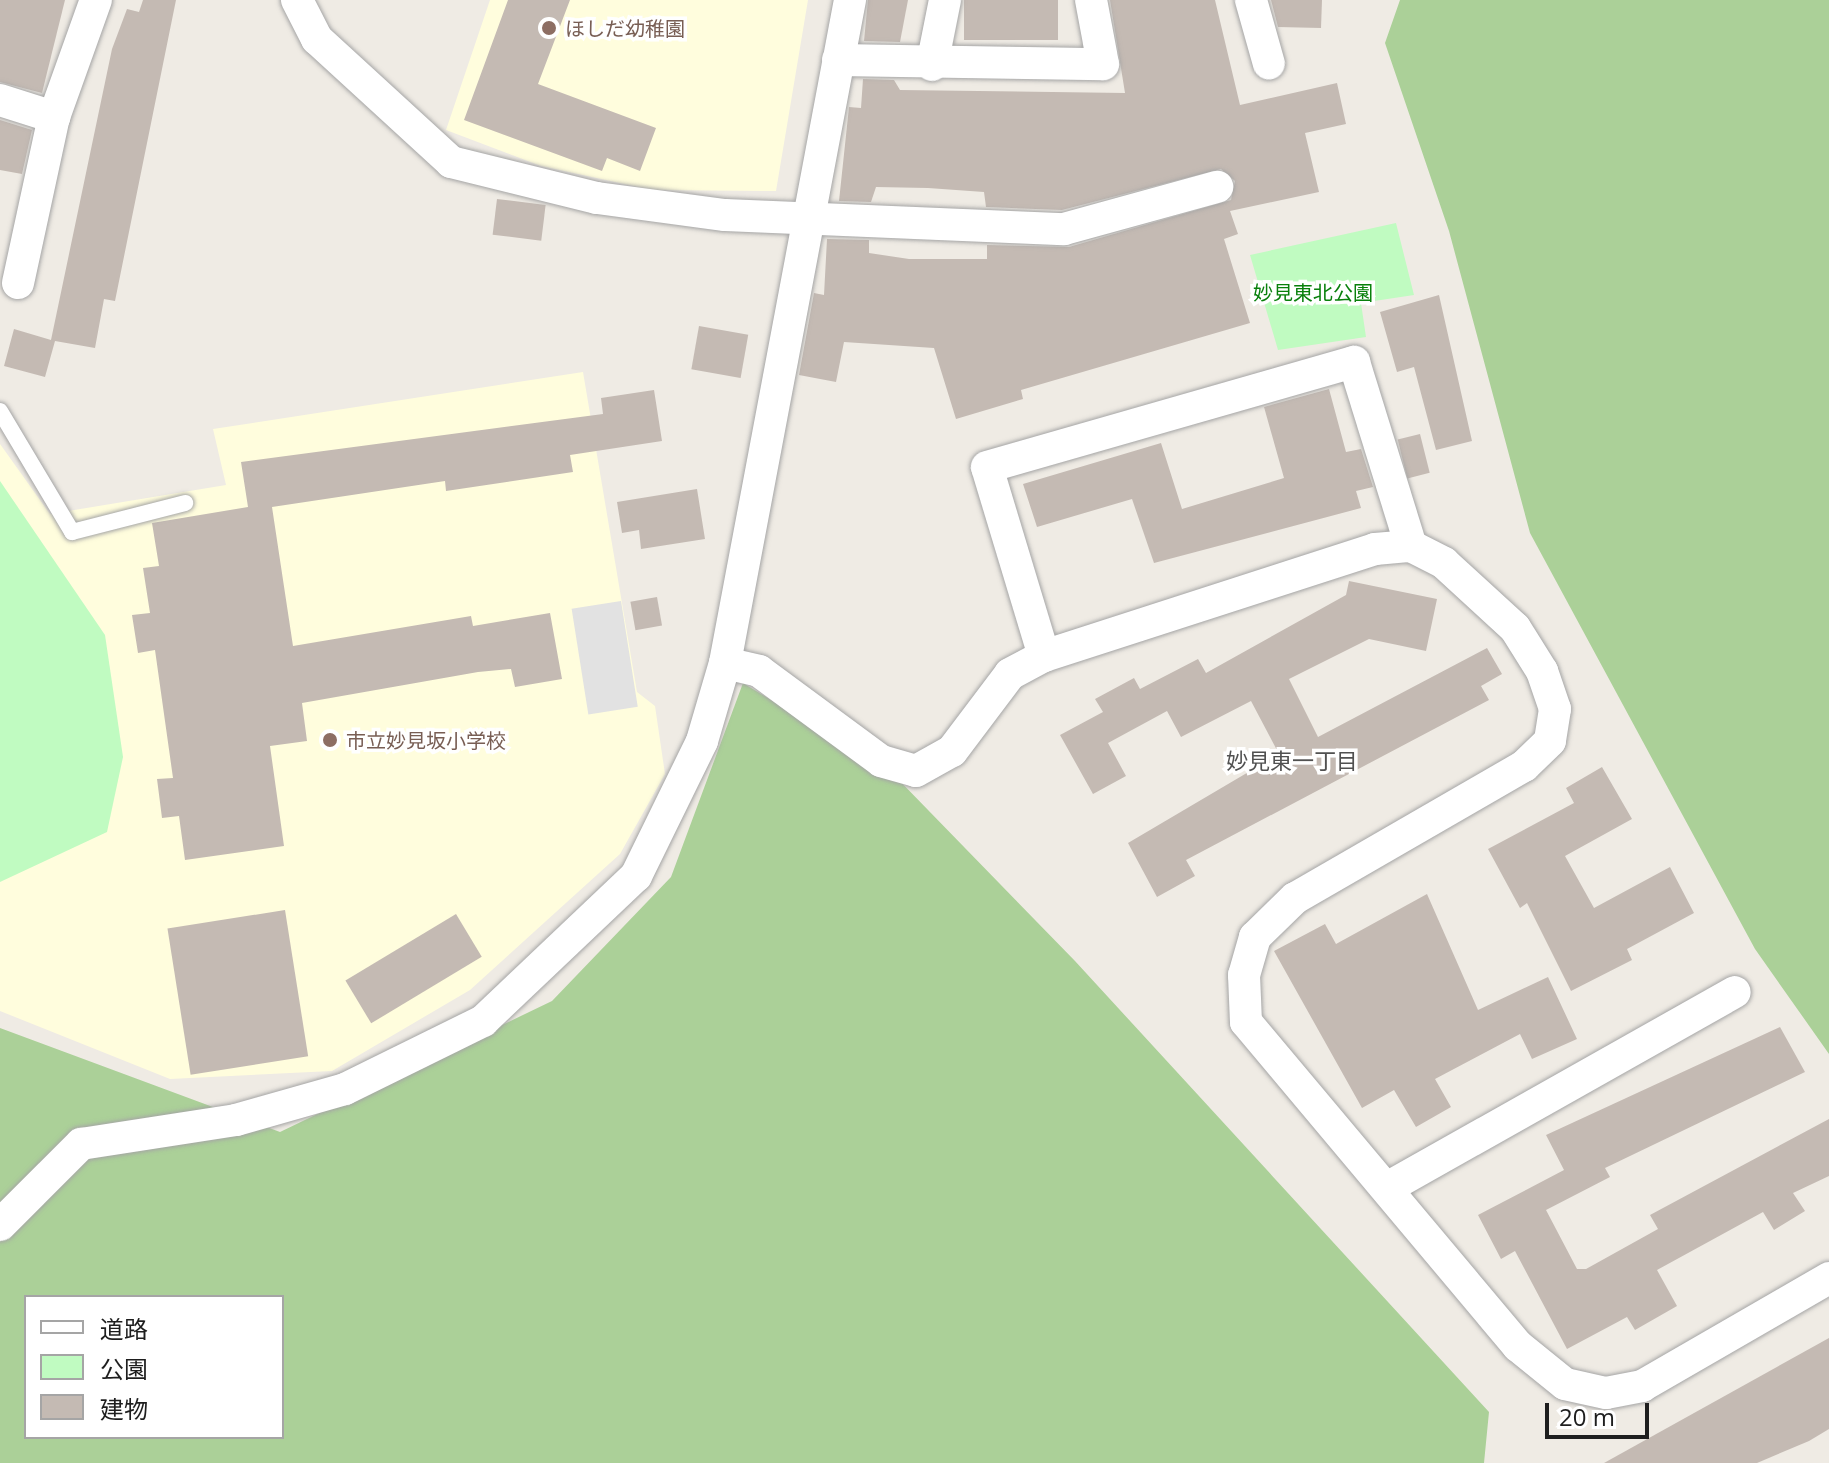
<!DOCTYPE html>
<meta charset="utf-8">
<style>
body{margin:0}
#map{position:relative;width:1829px;height:1463px;overflow:hidden;background:#efebe4;font-family:"Open Sans","Noto Sans JP",sans-serif}
div>[style]{position:absolute}
.education>*{inset:0;background:#fffddd}
.forest>*{inset:0;background:#abd098}
.park>*{inset:0;background:#c0fbc1}
.parking>*{inset:0;background:#e2e2e2;transform-origin:0 0}
.building>*{inset:0;background:#c4bab3;transform-origin:0 0}
.roads{filter:drop-shadow(0 0 2px #a5a5a5) drop-shadow(0 0 2px #a5a5a5)}
.service>*{height:16px;margin:-8px;padding:0 8px;transform-origin:8px;border-radius:8px;background:#fff}
.minor>*{height:32px;margin:-16px;padding:0 16px;transform-origin:16px;border-radius:16px;background:#fff}
.dots>*{width:22px;height:22px;translate:-50% -50%;box-sizing:border-box;border:4px solid #fff;border-radius:50%}
span{translate:-50% -50%;white-space:nowrap;text-align:center;line-height:1.15;-webkit-text-stroke:7px #fff;paint-order:stroke}
.education-label{font-size:20px;color:#785e54}
.left{translate:0 -50%;text-align:left}
.park-label{font-size:20px;color:#09800c}
.neighbourhood-label{font-size:22px;color:#515151}
.legend{position:absolute;left:24px;top:1295px;width:260px;height:144px;box-sizing:border-box;background:#fff;border:2px solid #a5a5a5;margin:0;padding:10px 14px;list-style:none;font-size:24px;color:#1e1e1e}
.legend li{display:flex;align-items:center;gap:16px;height:40px}
.legend b{width:40px;border:2px solid #a5a5a5}
.scale{position:absolute;left:1545px;top:1403px;width:104px;height:36px;box-sizing:border-box;border:4px solid #1e1e1e;border-top:0;padding-left:10px;font-size:24px;line-height:28px;white-space:nowrap;color:#1e1e1e;-webkit-text-stroke:6px #fff;paint-order:stroke}
</style>
<div id="map">
<div class="education">
<div style="clip-path:polygon(490px 0,808px 0,776px 191px,652px 190px,541px 166px,446px 130px)"></div>
<div style="clip-path:polygon(583px 372px,637px 692px,655px 706px,665px 774px,620px 854px,470px 990px,332px 1071px,170px 1079px,0 1011px,0 444px,50px 514px,226px 485px,213px 429px)"></div>
</div>
<div class="forest">
<div style="clip-path:polygon(1400px 0,1829px 0,1829px 1054px,1755px 949px,1530px 533px,1449px 231px,1385px 43px)"></div>
<div style="clip-path:polygon(evenodd,743px 683px,893px 774px,1075px 961px,1489px 1412px,1484px 1463px,0 1463px,0 1028px,280px 1132px,552px 1001px,671px 877px,743px 683px,26px 1297px,282px 1297px,282px 1437px,26px 1437px,26px 1297px)"></div>
</div>
<div class="park">
<div style="clip-path:polygon(1396px 223px,1414px 295px,1361px 303px,1366px 337px,1278px 350px,1250px 255px)"></div>
<div style="clip-path:polygon(0 481px,105px 635px,123px 757px,107px 832px,0 882px)"></div>
</div>
<div class="parking">
<div style="left:621px;top:601px;width:107px;height:50px;rotate:81deg"></div>
</div>
<div class="building">
<div style="clip-path:polygon(0 0,65px 0,42px 93px,0 82px)"></div>
<div style="clip-path:polygon(143px 0,176px 0,115px 301px,104px 299px,95px 348px,55px 341px,45px 377px,4px 366px,14px 329px,51px 340px,112px 49px,127px 9px,139px 12px)"></div>
<div style="clip-path:polygon(508px 0,570px 0,538px 84px,656px 128px,640px 171px,607px 158px,602px 171px,464px 120px)"></div>
<div style="clip-path:polygon(868px 0,908px 0,900px 42px,864px 41px)"></div>
<div style="left:964px;top:0;width:94px;height:40px"></div>
<div style="clip-path:polygon(1110px 0,1215px 0,1240px 105px,1337px 83px,1346px 124px,1305px 133px,1319px 192px,1230px 211px,1238px 234px,1224px 239px,1250px 323px,1021px 390px,1023px 399px,956px 419px,934px 348px,844px 342px,836px 382px,799px 375px,814px 293px,824px 295px,827px 239px,869px 240px,869px 253px,909px 259px,987px 259px,987px 245px,1069px 247px,1231px 200px,1235px 181px,1221px 169px,1062px 210px,986px 207px,984px 192px,928px 188px,876px 187px,871px 202px,839px 201px,849px 107px,861px 108px,863px 79px,894px 80px,900px 90px,1125px 93px)"></div>
<div style="clip-path:polygon(1271px 0,1322px 0,1321px 28px,1278px 27px)"></div>
<div style="clip-path:polygon(0 120px,32px 130px,22px 174px,0 170px)"></div>
<div style="left:497px;top:199px;width:49px;height:36px;rotate:7deg"></div>
<div style="clip-path:polygon(1439px 295px,1472px 441px,1436px 450px,1414px 367px,1397px 372px,1380px 312px)"></div>
<div style="left:699px;top:326px;width:50px;height:44px;rotate:10deg"></div>
<div style="clip-path:polygon(1329px 389px,1346px 452px,1361px 449px,1373px 487px,1356px 491px,1361px 508px,1154px 563px,1132px 499px,1037px 527px,1023px 484px,1161px 443px,1182px 509px,1284px 478px,1264px 407px)"></div>
<div style="clip-path:polygon(654px 390px,662px 441px,570px 455px,573px 472px,446px 491px,445px 481px,272px 507px,293px 646px,471px 616px,473px 626px,550px 613px,562px 679px,515px 687px,511px 669px,478px 672px,302px 703px,307px 741px,270px 746px,284px 846px,185px 860px,179px 816px,162px 818px,157px 779px,173px 778px,155px 650px,138px 653px,132px 615px,150px 613px,143px 568px,159px 566px,152px 523px,248px 507px,241px 462px,603px 414px,601px 398px)"></div>
<div style="left:1420px;top:434px;width:40px;height:23px;rotate:76deg"></div>
<div style="clip-path:polygon(697px 489px,705px 539px,641px 549px,639px 530px,622px 533px,617px 502px)"></div>
<div style="clip-path:polygon(1349px 581px,1437px 599px,1426px 651px,1369px 639px,1289px 679px,1318px 737px,1487px 648px,1502px 674px,1481px 686px,1489px 700px,1186px 860px,1195px 876px,1157px 897px,1128px 843px,1279px 754px,1251px 701px,1181px 737px,1167px 711px,1108px 743px,1126px 776px,1093px 794px,1060px 735px,1103px 712px,1095px 699px,1134px 678px,1140px 689px,1198px 659px,1206px 673px,1346px 595px)"></div>
<div style="left:657px;top:597px;width:29px;height:27px;rotate:80deg"></div>
<div style="clip-path:polygon(1602px 767px,1632px 819px,1565px 856px,1594px 908px,1670px 867px,1694px 913px,1627px 949px,1632px 960px,1571px 991px,1527px 903px,1520px 908px,1488px 849px,1574px 803px,1566px 788px)"></div>
<div style="clip-path:polygon(1427px 894px,1478px 1010px,1548px 977px,1577px 1039px,1532px 1059px,1520px 1034px,1435px 1079px,1451px 1107px,1416px 1127px,1394px 1090px,1362px 1108px,1274px 951px,1325px 924px,1336px 944px)"></div>
<div style="left:285px;top:910px;width:148px;height:119px;rotate:81deg"></div>
<div style="left:456px;top:914px;width:50px;height:129px;rotate:59deg"></div>
<div style="clip-path:polygon(1780px 1027px,1805px 1072px,1605px 1168px,1610px 1177px,1546px 1210px,1577px 1269px,1586px 1269px,1658px 1229px,1650px 1215px,1829px 1119px,1829px 1176px,1793px 1193px,1805px 1211px,1774px 1230px,1763px 1212px,1657px 1270px,1677px 1306px,1635px 1330px,1627px 1317px,1567px 1349px,1515px 1251px,1501px 1259px,1478px 1215px,1564px 1170px,1546px 1135px)"></div>
<div style="clip-path:polygon(1829px 1338px,1829px 1429px,1809px 1441px,1757px 1463px,1604px 1463px)"></div>
</div>
<div class="roads">
<div class="service">
<div style="left:0;top:411px;width:141px;rotate:59.2deg"></div>
<div style="left:72px;top:532px;width:117px;rotate:-14.4deg"></div>
</div>
<div class="minor">
<div style="left:297px;top:0;width:44px;rotate:62.9deg"></div>
<div style="left:317px;top:39px;width:182px;rotate:42.5deg"></div>
<div style="left:451px;top:162px;width:150px;rotate:13.9deg"></div>
<div style="left:597px;top:198px;width:129px;rotate:7.6deg"></div>
<div style="left:725px;top:215px;width:339px;rotate:2.4deg"></div>
<div style="left:1064px;top:229px;width:159px;rotate:-15.4deg"></div>
<div style="left:850px;top:0;width:675px;rotate:100.68deg"></div>
<div style="left:725px;top:663px;width:35px;rotate:13deg"></div>
<div style="left:759px;top:671px;width:152px;rotate:36.4deg"></div>
<div style="left:881px;top:761px;width:36px;rotate:16deg"></div>
<div style="left:916px;top:771px;width:41px;rotate:-29.1deg"></div>
<div style="left:952px;top:751px;width:96px;rotate:-53deg"></div>
<div style="left:1010px;top:674px;width:38px;rotate:-28deg"></div>
<div style="left:1044px;top:656px;width:348px;rotate:-17.9deg"></div>
<div style="left:1375px;top:549px;width:36px;rotate:-5deg"></div>
<div style="left:1411px;top:546px;width:37px;rotate:27deg"></div>
<div style="left:1444px;top:563px;width:96px;rotate:42.5deg"></div>
<div style="left:1515px;top:628px;width:51px;rotate:57.9deg"></div>
<div style="left:1542px;top:671px;width:40px;rotate:71.1deg"></div>
<div style="left:1555px;top:709px;width:32px;rotate:99deg"></div>
<div style="left:1550px;top:741px;width:36px;rotate:136deg"></div>
<div style="left:1524px;top:766px;width:264px;rotate:150deg"></div>
<div style="left:1295px;top:898px;width:56px;rotate:135.7deg"></div>
<div style="left:1255px;top:937px;width:40px;rotate:106deg"></div>
<div style="left:1244px;top:975px;width:47px;rotate:87.6deg"></div>
<div style="left:1246px;top:1022px;width:423px;rotate:50deg"></div>
<div style="left:1518px;top:1346px;width:60px;rotate:39deg"></div>
<div style="left:1565px;top:1384px;width:42px;rotate:12.4deg"></div>
<div style="left:1606px;top:1393px;width:37px;rotate:-11deg"></div>
<div style="left:1642px;top:1386px;width:216px;rotate:-30deg"></div>
<div style="left:1251px;top:0;width:66px;rotate:74.3deg"></div>
<div style="left:838px;top:60px;width:265px;rotate:0.9deg"></div>
<div style="left:1103px;top:64px;width:65px;rotate:-100.6deg"></div>
<div style="left:932px;top:65px;width:66px;rotate:-78.7deg"></div>
<div style="left:0;top:100px;width:57px;rotate:17.5deg"></div>
<div style="left:54px;top:117px;width:124px;rotate:-70.3deg"></div>
<div style="left:18px;top:283px;width:170px;rotate:-77.8deg"></div>
<div style="left:1044px;top:656px;width:197px;rotate:-106.8deg"></div>
<div style="left:987px;top:467px;width:382px;rotate:-16deg"></div>
<div style="left:1354px;top:362px;width:193px;rotate:72.8deg"></div>
<div style="left:1387px;top:1188px;width:399px;rotate:-29.4deg"></div>
<div style="left:0;top:1225px;width:115px;rotate:-45deg"></div>
<div style="left:81px;top:1144px;width:157px;rotate:-8.8deg"></div>
<div style="left:236px;top:1120px;width:113px;rotate:-15.9deg"></div>
<div style="left:345px;top:1089px;width:154px;rotate:-26.2deg"></div>
<div style="left:483px;top:1021px;width:211px;rotate:-43.5deg"></div>
<div style="left:636px;top:876px;width:150px;rotate:-63.9deg"></div>
<div style="left:702px;top:741px;width:81px;rotate:-73.6deg"></div>
</div>
</div>
<div class="dots">
<div style="left:549px;top:28px;background:#8d6e63"></div>
<div style="left:330px;top:740px;background:#8d6e63"></div>
</div>
<div class="education-label">
<span class="left" style="left:565px;top:28px">ほしだ幼稚園</span>
<span class="left" style="left:346px;top:740px">市立妙見坂小学校</span>
</div>
<div class="park-label">
<span style="left:1313px;top:292px">妙見東北公園</span>
</div>
<div class="neighbourhood-label">
<span style="left:1292px;top:761px">妙見東一丁目</span>
</div>
<ul class="legend">
<li><b style="height:10px;background:#fff"></b>道路</li>
<li><b style="height:22px;background:#c0fbc1"></b>公園</li>
<li><b style="height:22px;background:#c4bab3"></b>建物</li>
</ul>
<div class="scale">20 m</div>
</div>
